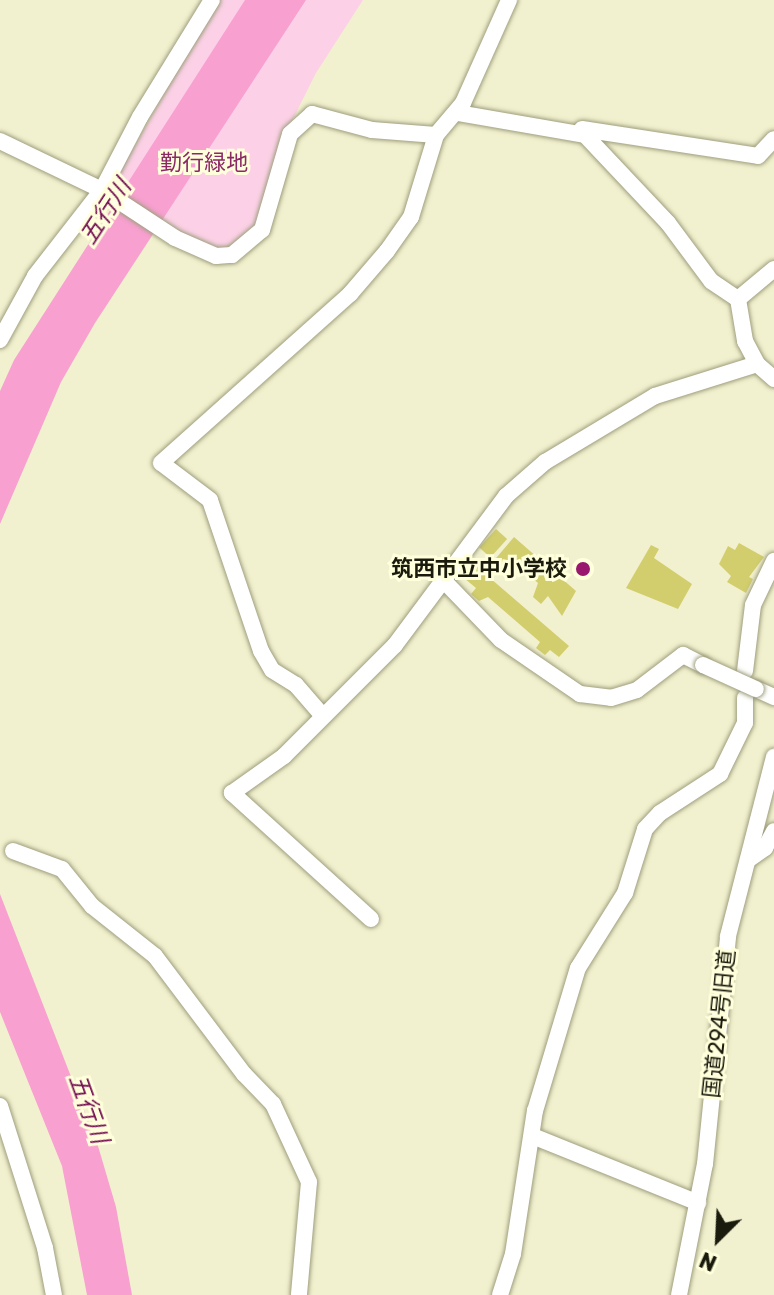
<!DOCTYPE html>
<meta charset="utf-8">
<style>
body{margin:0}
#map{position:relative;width:774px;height:1295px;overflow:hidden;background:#f2f1cf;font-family:Rubik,"Noto Sans JP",sans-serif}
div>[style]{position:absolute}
.green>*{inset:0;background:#fcd1e7}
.water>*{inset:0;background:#f8a0d0}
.building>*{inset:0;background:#d2ce6d;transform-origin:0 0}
.roads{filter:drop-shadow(0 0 2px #9e9e7e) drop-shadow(0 0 2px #9e9e7e)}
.minor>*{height:16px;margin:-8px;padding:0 8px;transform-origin:8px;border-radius:8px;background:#fff}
.bridges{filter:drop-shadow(0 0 2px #9e9e7e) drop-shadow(0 0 2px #9e9e7e)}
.minor-bridge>*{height:16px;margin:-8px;padding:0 8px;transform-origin:8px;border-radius:8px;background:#fff}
.dots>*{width:22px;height:22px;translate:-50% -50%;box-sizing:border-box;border:4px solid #ffffdc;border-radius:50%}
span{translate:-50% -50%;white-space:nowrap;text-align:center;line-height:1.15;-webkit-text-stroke:6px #ffffdc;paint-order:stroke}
.park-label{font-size:22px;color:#8b2866}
.poi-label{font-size:22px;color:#1a1a0d;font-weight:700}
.right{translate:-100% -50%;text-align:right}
.street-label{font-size:22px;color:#1a1a0d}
.water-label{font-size:24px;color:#730c52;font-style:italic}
.north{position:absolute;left:678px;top:1199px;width:80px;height:80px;-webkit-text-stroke:6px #ffffdc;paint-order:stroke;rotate:204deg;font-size:22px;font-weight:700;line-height:32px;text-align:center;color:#1a1a0d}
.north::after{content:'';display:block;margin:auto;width:28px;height:36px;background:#1a1a0d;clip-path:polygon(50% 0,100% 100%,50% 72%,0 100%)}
</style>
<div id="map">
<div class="green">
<div style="clip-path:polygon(217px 0,363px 0,316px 73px,288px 129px,261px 226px,229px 253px,178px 236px,110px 189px)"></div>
</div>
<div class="water">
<div style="clip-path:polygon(245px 0,306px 0,95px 323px,61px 382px,0 524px,0 391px,14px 360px)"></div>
<div style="clip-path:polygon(0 894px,98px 1146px,116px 1207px,132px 1295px,87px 1295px,62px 1166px,0 1012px)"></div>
</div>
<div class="building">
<div style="left:496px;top:529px;width:15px;height:25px;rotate:42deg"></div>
<div style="clip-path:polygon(514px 537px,576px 591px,562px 616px,548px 596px,541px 604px,533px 597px,538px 583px,520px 568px,514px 576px,502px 565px,490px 578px,569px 646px,559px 657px,550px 650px,545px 655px,536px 648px,540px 642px,488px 597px,479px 601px,471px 594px,476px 588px,464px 578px,476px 564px,485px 571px)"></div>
<div style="clip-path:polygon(739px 543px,764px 557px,749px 577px,753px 579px,746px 593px,727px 582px,731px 576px,719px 564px,728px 546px,735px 550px)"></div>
<div style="clip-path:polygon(651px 545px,659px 549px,654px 558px,692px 584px,678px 609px,626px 588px)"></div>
</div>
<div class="roads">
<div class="minor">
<div style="left:458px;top:113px;width:129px;rotate:9.8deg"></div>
<div style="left:585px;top:135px;width:121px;rotate:46.7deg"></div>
<div style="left:668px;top:223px;width:72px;rotate:53.4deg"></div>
<div style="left:711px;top:281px;width:32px;rotate:34deg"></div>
<div style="left:582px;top:129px;width:178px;rotate:8.7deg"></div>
<div style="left:758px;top:156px;width:23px;rotate:-47deg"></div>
<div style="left:0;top:141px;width:113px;rotate:25.7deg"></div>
<div style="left:102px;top:190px;width:87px;rotate:33.3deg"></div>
<div style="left:175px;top:238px;width:45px;rotate:23.7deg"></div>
<div style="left:216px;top:256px;width:16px;rotate:-4deg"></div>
<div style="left:232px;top:255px;width:39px;rotate:-40deg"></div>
<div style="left:262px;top:230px;width:100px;rotate:-73.7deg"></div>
<div style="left:290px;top:134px;width:30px;rotate:-42deg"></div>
<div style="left:312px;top:114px;width:62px;rotate:14.9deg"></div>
<div style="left:372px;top:130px;width:64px;rotate:4.5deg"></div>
<div style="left:738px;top:299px;width:43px;rotate:80.5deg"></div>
<div style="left:745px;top:341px;width:26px;rotate:62deg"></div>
<div style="left:757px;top:364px;width:23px;rotate:41deg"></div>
<div style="left:738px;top:299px;width:47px;rotate:-39.8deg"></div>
<div style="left:0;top:340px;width:73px;rotate:-61.3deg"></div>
<div style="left:35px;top:276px;width:109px;rotate:-52.1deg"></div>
<div style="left:102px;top:190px;width:82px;rotate:-62.5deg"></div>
<div style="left:140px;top:117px;width:137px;rotate:-58.4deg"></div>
<div style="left:446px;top:583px;width:79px;rotate:46deg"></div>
<div style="left:501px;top:640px;width:96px;rotate:34.4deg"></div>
<div style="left:580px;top:694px;width:31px;rotate:7deg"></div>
<div style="left:611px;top:698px;width:27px;rotate:-17deg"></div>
<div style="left:637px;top:690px;width:58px;rotate:-37.3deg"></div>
<div style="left:683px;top:655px;width:22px;rotate:27deg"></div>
<div style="left:745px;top:671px;width:66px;rotate:-83.1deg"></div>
<div style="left:753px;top:605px;width:49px;rotate:-64.5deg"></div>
<div style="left:756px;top:689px;width:20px;rotate:24deg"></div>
<div style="left:322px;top:715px;width:40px;rotate:-131deg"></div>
<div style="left:296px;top:685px;width:28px;rotate:-148deg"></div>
<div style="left:272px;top:670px;width:22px;rotate:-120deg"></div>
<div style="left:261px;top:651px;width:159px;rotate:-108.7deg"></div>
<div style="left:210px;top:500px;width:61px;rotate:-142.9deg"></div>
<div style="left:161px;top:463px;width:254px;rotate:-41.8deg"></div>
<div style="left:350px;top:294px;width:57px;rotate:-49.3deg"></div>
<div style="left:387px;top:251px;width:42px;rotate:-54.8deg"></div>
<div style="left:411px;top:217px;width:86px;rotate:-73deg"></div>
<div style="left:436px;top:135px;width:42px;rotate:-49.8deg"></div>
<div style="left:463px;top:103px;width:113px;rotate:-65.9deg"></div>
<div style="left:13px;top:851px;width:52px;rotate:20.2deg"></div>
<div style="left:62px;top:869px;width:48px;rotate:51deg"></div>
<div style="left:92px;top:906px;width:80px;rotate:38.4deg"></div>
<div style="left:155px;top:956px;width:148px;rotate:53deg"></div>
<div style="left:244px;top:1074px;width:42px;rotate:46deg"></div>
<div style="left:273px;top:1104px;width:86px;rotate:65.2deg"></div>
<div style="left:309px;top:1182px;width:113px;rotate:95.1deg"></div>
<div style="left:748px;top:860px;width:21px;rotate:-35deg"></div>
<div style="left:765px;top:848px;width:19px;rotate:-62deg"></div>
<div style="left:371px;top:919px;width:188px;rotate:-137.8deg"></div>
<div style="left:232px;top:793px;width:64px;rotate:-35.4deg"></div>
<div style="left:284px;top:756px;width:157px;rotate:-45deg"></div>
<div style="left:395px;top:645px;width:186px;rotate:-53.3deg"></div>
<div style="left:506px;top:496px;width:52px;rotate:-41.1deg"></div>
<div style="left:545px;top:462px;width:128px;rotate:-31deg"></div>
<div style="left:655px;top:396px;width:107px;rotate:-17.4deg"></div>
<div style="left:0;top:1106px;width:149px;rotate:72.4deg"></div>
<div style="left:45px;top:1248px;width:48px;rotate:79.2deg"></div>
<div style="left:535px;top:1137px;width:176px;rotate:22deg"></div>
<div style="left:500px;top:1295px;width:43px;rotate:-72.4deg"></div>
<div style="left:513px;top:1254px;width:145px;rotate:-81.3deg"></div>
<div style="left:535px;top:1111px;width:149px;rotate:-73.3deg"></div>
<div style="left:578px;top:968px;width:89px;rotate:-57.9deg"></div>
<div style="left:625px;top:893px;width:67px;rotate:-72.6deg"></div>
<div style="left:645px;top:829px;width:22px;rotate:-47deg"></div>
<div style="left:660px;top:813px;width:72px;rotate:-33deg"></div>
<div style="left:720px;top:774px;width:57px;rotate:-63.9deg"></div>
<div style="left:745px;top:723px;width:25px;rotate:-90deg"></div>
<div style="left:679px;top:1295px;width:134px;rotate:-78.8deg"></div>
<div style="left:705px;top:1164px;width:229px;rotate:-84.2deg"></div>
<div style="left:728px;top:936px;width:185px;rotate:-75.6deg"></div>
</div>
</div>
<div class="bridges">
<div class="minor-bridge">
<div style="left:703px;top:665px;width:58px;rotate:24.4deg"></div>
</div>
</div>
<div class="dots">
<div style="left:583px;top:569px;background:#99186e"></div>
</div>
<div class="park-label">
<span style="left:204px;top:163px">勤行緑地</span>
</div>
<div class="poi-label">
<span class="right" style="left:567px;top:569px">筑西市立中小学校</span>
</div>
<div class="street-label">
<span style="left:719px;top:1024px;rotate:-84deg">国道294号旧道</span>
</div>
<div class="water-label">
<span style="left:106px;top:212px;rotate:-57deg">五行川</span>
<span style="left:88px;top:1109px;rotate:70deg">五行川</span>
</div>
<div class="north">N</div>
</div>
